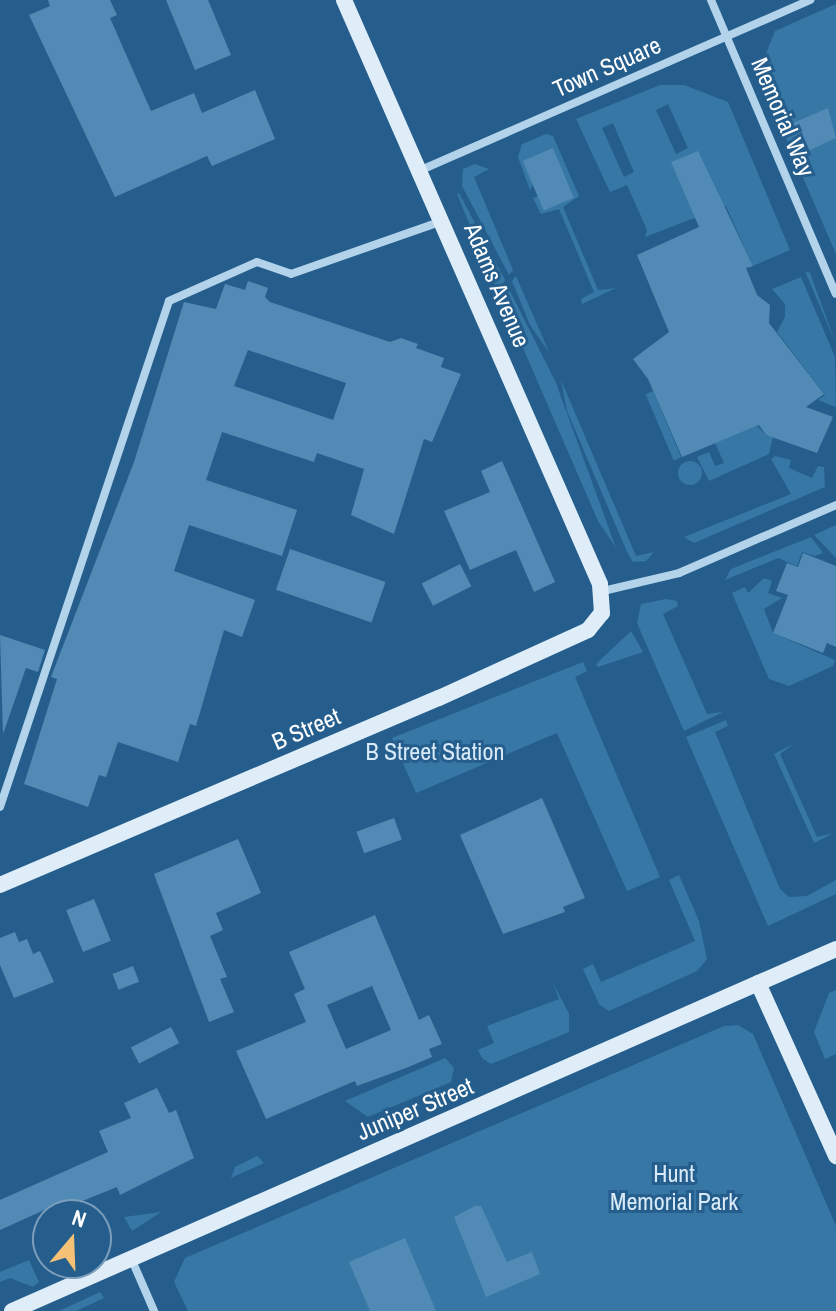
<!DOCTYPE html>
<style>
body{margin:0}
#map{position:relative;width:836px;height:1311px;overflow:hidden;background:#255e8c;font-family:"Archivo Narrow",sans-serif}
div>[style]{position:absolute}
.green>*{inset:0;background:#3677a6;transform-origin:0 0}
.round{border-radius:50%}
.building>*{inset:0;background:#518ab4;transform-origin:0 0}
.street>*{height:8px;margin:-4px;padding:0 4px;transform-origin:4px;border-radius:4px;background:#b3d3ea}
.secondary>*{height:16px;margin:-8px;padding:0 8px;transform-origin:8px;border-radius:8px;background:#deedf8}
span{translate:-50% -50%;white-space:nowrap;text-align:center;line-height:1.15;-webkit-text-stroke:6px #255e8c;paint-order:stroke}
.street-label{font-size:24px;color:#fff}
.park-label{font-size:24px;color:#d8eaf8}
.north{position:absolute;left:32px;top:1199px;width:80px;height:80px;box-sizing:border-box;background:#255e8c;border:2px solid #7c9eba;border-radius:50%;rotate:19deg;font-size:22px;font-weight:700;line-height:32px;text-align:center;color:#fff}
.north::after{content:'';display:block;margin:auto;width:28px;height:36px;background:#f4c177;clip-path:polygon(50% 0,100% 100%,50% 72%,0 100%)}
</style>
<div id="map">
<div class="green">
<div style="clip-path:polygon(836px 4px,836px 254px,758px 73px,775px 31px)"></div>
<div style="clip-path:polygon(evenodd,660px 85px,684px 85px,728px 102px,790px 250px,753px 266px,726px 206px,645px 237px,647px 230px,627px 185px,610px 192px,576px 119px,660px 85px,668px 104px,688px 148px,676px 154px,656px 110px,668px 104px,660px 85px,613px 123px,634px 172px,624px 177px,602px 128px,613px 123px)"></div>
<div style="clip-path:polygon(546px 134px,553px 136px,579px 196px,563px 207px,598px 290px,616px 288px,582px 304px,581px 299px,594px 292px,559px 209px,541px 214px,533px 198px,538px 196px,544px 210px,574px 197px,553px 149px,530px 190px,518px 157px,522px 144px)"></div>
<div style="clip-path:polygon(475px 164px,489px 169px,474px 177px,513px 270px,509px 275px,462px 186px,463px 169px)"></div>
<div style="clip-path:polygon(459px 193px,505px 280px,497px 291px,457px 194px)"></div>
<div style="clip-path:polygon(805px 271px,810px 273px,836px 344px)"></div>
<div style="clip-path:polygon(516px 276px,549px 352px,530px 325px,512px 281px)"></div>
<div style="clip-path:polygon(801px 277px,835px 357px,836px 407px,818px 400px,825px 395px,777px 332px,785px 317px,785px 304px,772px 289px)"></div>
<div style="clip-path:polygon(508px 287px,556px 383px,616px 548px,598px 521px,501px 297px)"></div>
<div style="clip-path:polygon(561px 380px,636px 556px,654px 552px,646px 561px,633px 562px,627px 552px,567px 411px)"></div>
<div style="left:653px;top:391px;width:72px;height:8px;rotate:67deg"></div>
<div style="clip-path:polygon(757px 426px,767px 436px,774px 433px,769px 454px,709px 481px,697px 457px,709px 452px,715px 466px,724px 463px,715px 443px)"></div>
<div style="clip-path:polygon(775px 456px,791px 460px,789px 468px,812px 478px,818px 466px,824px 467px,825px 487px,694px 543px,684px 537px,791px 494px,771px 459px)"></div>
<div class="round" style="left:678px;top:461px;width:24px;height:24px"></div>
<div style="clip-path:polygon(836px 525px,836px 558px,814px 535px)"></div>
<div style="clip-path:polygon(811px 537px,823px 553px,815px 556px,802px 552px,797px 566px,778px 558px,725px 580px,731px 569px)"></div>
<div style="clip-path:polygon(764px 578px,772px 581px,768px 593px,782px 598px,764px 609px,773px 633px,835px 660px,833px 666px,789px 686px,769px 679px,732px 593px,745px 587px,748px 593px)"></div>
<div style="clip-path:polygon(666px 599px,677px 601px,678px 606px,663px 614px,707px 714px,723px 712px,684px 731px,637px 623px,641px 604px)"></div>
<div style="clip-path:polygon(631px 631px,643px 652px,598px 667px,596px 664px)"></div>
<div style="clip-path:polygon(583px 662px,587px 671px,575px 677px,660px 877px,627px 891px,557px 733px,416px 793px,392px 738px)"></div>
<div style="clip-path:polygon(726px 720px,728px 726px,715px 732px,780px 889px,789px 897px,807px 896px,836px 880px,836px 894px,768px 926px,686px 737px)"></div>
<div style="clip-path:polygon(795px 743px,780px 754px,817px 837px,834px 833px,814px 843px,774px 754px)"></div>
<div style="clip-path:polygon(679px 875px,699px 921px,707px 959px,697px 971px,609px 1011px,599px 1004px,583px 969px,593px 964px,601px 982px,695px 941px,669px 880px)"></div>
<div style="clip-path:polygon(552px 981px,569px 1014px,569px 1032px,491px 1064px,482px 1058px,478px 1050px,494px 1043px,487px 1026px,559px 999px)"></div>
<div style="clip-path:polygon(836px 990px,836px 1054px,825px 1059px,814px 1032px,829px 993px)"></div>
<div style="clip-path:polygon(738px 1025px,753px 1034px,836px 1226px,836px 1311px,188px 1311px,174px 1282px,185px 1258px,724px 1026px)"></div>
<div style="clip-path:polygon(445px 1058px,454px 1068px,451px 1082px,368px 1117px,345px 1101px)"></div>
<div style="clip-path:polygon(257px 1156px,264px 1163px,231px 1178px,235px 1167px)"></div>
<div style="clip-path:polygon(161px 1212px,132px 1231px,124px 1217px)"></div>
<div style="clip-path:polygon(29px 1260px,39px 1282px,33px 1287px,10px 1278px,0 1282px,0 1272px)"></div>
<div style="clip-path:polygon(100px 1292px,104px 1298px,76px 1311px,59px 1311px)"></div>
</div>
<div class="building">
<div style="clip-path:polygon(48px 0,110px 0,117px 15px,110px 18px,151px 111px,194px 93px,202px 113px,255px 90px,275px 139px,212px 166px,207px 156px,115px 197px,29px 15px,50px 6px)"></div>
<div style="clip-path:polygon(166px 0,208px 0,231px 55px,195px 70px)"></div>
<div style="clip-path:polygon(828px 108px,836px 138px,806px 152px,793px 123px)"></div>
<div style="left:553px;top:148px;width:54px;height:33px;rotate:67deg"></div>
<div style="clip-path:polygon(698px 151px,753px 266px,746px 268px,757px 295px,770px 305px,769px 323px,824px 394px,806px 407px,833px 417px,817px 453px,766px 435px,759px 425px,682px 457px,648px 379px,633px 359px,669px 332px,637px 255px,699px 227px,671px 162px)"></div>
<div style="clip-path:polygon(evenodd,248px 281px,268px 288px,265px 297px,270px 302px,390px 342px,401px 338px,418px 344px,416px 348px,444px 358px,441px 367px,461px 374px,432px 442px,424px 439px,394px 534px,351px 515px,364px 469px,317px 453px,314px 462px,222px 432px,206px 480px,297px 510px,282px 556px,189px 525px,174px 571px,255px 600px,242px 637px,224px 630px,196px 726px,190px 724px,178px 762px,118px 742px,106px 777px,99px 775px,88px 807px,24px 784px,57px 679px,51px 677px,134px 462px,184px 302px,216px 309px,225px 284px,245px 290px,248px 281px,248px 350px,346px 383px,333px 420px,234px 386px,248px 350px)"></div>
<div style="clip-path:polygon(502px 461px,555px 582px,534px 592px,516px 550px,470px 570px,444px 511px,490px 492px,481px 471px)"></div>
<div style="left:290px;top:549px;width:101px;height:43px;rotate:19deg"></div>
<div style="clip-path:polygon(803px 553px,836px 566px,836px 647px,827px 643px,823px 653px,773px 633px,788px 595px,776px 591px,787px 563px,798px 567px)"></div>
<div style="left:460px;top:564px;width:25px;height:43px;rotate:63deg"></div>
<div style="clip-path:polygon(0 635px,45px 650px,38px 672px,26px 668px,3px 734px)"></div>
<div style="clip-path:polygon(542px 798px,585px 898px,563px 907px,565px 912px,503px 934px,460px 835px)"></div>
<div style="left:394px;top:818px;width:23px;height:40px;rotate:70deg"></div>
<div style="clip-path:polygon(238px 839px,261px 893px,216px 913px,223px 930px,210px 936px,227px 977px,220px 979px,234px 1012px,209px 1022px,154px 874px)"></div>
<div style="left:94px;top:899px;width:45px;height:30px;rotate:68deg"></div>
<div style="clip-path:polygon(evenodd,375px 915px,419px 1020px,429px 1015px,442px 1044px,429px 1049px,432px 1057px,406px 1068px,357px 1086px,355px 1081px,266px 1119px,236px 1051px,306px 1022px,294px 994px,305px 989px,289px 952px,375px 915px,372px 986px,391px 1030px,346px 1049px,327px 1005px,372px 986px)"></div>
<div style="clip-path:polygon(15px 932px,19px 942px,27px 939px,33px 954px,40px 951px,54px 982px,14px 998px,0 965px,0 938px)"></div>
<div style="left:133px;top:966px;width:17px;height:22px;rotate:69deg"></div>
<div style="left:171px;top:1027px;width:18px;height:45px;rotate:63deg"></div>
<div style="clip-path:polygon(157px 1088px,169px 1113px,176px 1110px,194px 1158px,120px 1195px,117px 1187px,80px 1202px,85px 1215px,54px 1215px,51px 1207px,0 1230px,0 1200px,108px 1152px,99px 1131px,131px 1118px,124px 1103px)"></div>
<div style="clip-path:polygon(475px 1206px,481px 1206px,507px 1262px,532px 1252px,540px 1274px,486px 1297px,454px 1217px)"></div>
<div style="clip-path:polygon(405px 1238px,436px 1311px,370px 1311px,349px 1262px)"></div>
</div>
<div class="street">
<div style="left:711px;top:0;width:319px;rotate:67deg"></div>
<div style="left:421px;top:170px;width:425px;rotate:-23.6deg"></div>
<div style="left:603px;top:591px;width:78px;rotate:-13.3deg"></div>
<div style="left:679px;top:573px;width:171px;rotate:-23.4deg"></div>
<div style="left:0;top:807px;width:533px;rotate:-71.53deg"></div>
<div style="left:169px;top:301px;width:96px;rotate:-23.9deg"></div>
<div style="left:257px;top:262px;width:36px;rotate:19deg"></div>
<div style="left:291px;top:274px;width:160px;rotate:-19.3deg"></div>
<div style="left:131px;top:1258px;width:58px;rotate:66.5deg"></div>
</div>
<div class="secondary">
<div style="left:0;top:885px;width:477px;rotate:-23.1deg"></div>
<div style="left:439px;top:698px;width:164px;rotate:-24.5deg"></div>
<div style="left:588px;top:630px;width:22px;rotate:-51deg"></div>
<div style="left:602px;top:613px;width:29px;rotate:-94deg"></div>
<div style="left:600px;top:584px;width:638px;rotate:-113.67deg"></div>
<div style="left:758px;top:983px;width:190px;rotate:65.7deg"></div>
<div style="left:12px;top:1311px;width:900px;rotate:-23.72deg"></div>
</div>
<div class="street-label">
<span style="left:607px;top:67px;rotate:-24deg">Town Square</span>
<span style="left:783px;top:117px;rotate:67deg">Memorial Way</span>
<span style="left:497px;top:285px;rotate:67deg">Adams Avenue</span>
<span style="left:306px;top:729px;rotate:-23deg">B Street</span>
<span style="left:415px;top:1109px;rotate:-23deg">Juniper Street</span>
</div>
<div class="park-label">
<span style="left:435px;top:752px">B Street Station</span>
<span style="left:674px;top:1188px">Hunt<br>Memorial Park</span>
</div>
<div class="north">N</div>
</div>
